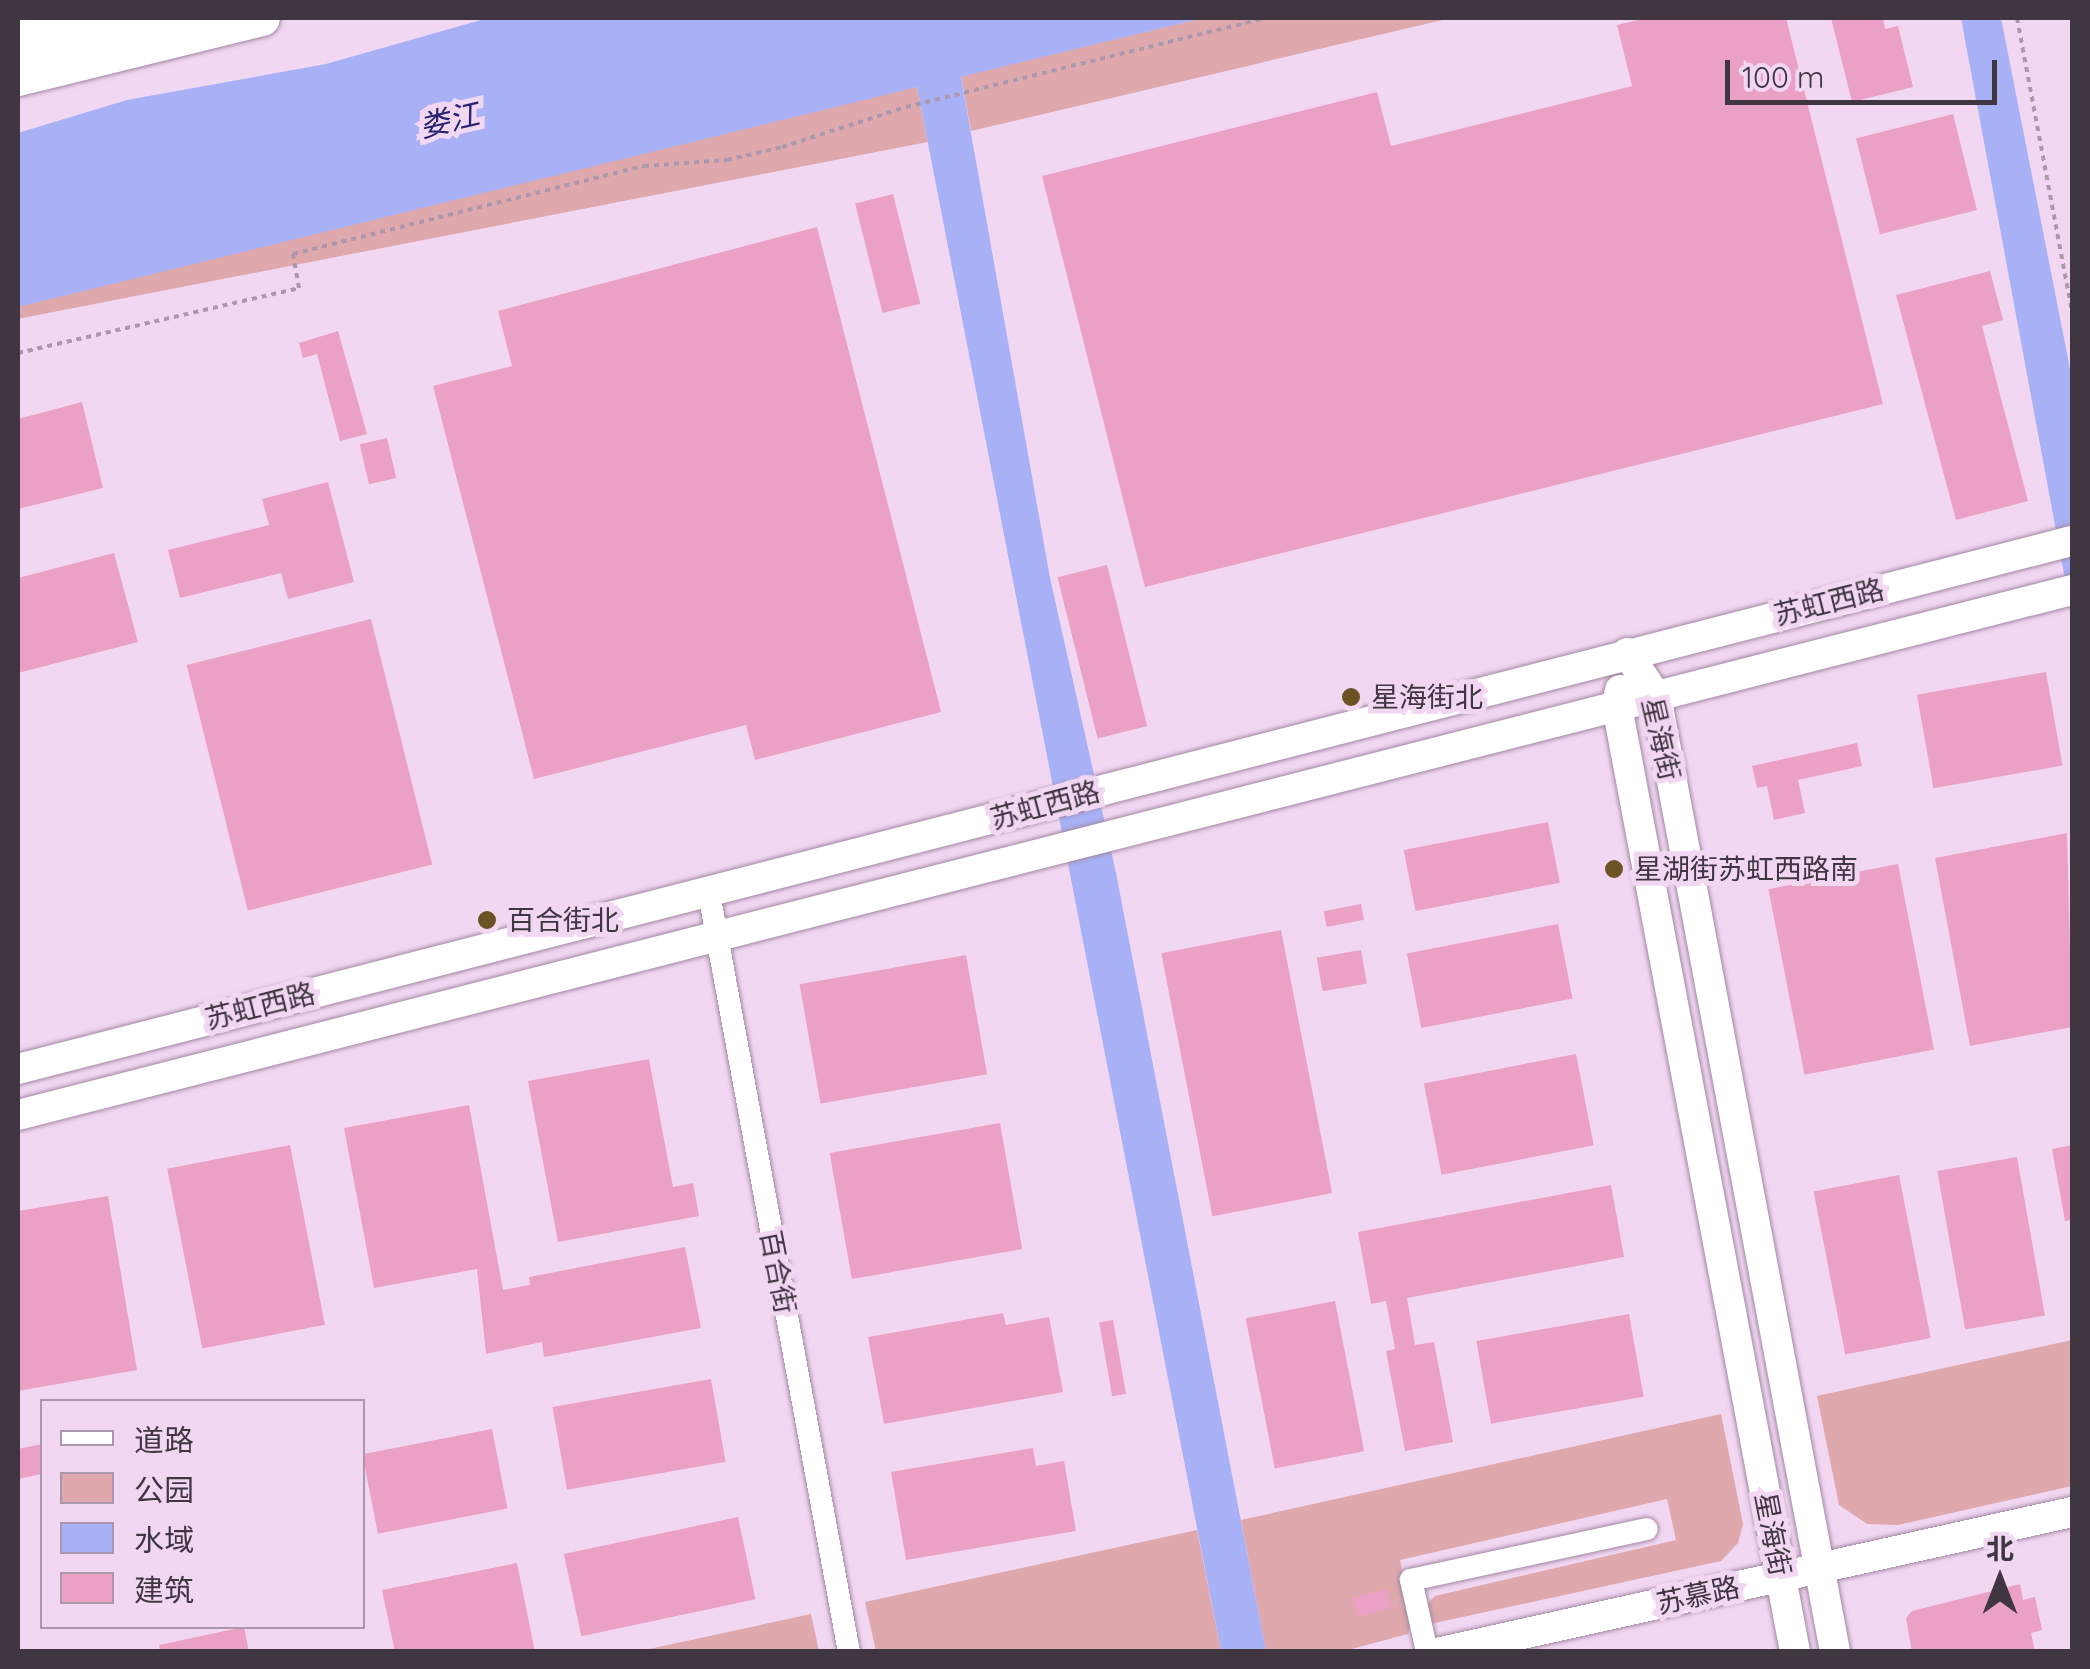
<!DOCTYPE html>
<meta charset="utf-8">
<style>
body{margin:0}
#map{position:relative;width:2090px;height:1669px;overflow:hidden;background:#f2d7f3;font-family:Quicksand,"Noto Sans SC",sans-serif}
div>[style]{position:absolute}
.green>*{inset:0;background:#dea8ad;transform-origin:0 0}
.water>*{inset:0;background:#a8b1f6}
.building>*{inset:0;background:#eba1c6;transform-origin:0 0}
.path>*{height:4px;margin-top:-2px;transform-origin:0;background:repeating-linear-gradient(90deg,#ac98ad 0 5px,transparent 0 10px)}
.roads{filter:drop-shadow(0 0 2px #a188a2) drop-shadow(0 0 2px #a188a2)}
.minor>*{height:22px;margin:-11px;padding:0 11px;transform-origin:11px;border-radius:11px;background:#fff}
.major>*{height:30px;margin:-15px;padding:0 15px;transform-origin:15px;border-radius:15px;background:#fff}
.highway>*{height:35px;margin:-17.5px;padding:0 17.5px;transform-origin:17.5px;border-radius:17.5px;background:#fff}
.dots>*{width:28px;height:28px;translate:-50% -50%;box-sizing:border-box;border:5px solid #f2d7f3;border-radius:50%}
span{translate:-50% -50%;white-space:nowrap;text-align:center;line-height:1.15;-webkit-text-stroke:10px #f2d7f3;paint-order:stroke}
.street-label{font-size:28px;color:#403641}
.poi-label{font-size:28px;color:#403641}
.left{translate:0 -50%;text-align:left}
.water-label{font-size:30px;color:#282472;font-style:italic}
.frame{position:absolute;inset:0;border:20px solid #403641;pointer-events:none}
.legend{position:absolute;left:40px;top:1399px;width:325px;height:230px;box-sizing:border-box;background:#f2d7f3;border:2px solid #ab97ac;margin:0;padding:12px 18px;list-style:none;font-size:30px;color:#403641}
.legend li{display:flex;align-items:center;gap:20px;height:50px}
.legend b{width:50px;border:2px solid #ab97ac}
.north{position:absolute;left:1950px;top:1529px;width:100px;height:100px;-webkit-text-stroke:8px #f2d7f3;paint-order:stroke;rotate:0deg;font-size:28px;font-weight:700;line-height:40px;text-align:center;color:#403641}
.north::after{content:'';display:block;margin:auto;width:35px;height:45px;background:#403641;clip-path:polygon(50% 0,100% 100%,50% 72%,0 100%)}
.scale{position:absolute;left:1725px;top:60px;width:272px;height:45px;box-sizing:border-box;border:5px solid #403641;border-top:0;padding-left:12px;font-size:30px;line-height:35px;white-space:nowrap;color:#403641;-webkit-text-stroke:8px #f2d7f3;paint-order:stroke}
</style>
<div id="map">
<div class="green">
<div style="clip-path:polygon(1203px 18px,1451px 18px,971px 131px,961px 76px)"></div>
<div style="left:917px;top:87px;width:56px;height:926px;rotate:79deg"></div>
<div style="clip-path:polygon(2072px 1340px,2072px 1486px,1898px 1525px,1867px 1524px,1839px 1505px,1817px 1396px)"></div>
<div style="clip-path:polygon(1721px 1414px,1743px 1524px,1738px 1543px,1721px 1561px,1430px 1624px,1427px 1604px,1435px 1596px,1676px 1540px,1667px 1499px,1400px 1560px,1413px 1618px,1408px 1634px,1344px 1651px,1266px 1652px,1241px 1520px)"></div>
<div style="clip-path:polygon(1197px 1530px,1221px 1651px,876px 1651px,865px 1602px)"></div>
<div style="clip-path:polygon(811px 1614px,819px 1651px,640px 1651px)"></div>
</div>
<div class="water">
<div style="clip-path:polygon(488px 18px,1203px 18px,961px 77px,1050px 578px,1116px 873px,1266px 1651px,1221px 1651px,917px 87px,18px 307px,18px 133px,127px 100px,326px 64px)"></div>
<div style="clip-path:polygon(1961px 18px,2001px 18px,2072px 379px,2072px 617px)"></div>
</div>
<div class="building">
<div style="clip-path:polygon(1647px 18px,1786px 18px,1883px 404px,1145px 587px,1042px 176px,1377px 92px,1391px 146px,1632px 86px,1617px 25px)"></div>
<div style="clip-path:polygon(1831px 18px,1883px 18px,1885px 29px,1898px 26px,1913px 87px,1852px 102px)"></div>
<div style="left:1953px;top:114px;width:99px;height:100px;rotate:76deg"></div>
<div style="left:893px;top:194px;width:113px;height:39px;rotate:76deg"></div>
<div style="clip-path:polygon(817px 227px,941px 712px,755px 760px,746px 725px,534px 779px,433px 386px,512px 366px,498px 311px)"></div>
<div style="clip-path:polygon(1990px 271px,2003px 320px,1982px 326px,2028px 501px,1956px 520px,1896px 295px)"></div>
<div style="clip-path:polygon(338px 331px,367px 434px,340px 441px,317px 354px,303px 358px,299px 343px)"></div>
<div style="clip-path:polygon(82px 402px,103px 488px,18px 509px,18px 419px)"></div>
<div style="left:387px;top:438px;width:41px;height:28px;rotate:77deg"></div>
<div style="clip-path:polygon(328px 482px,354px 582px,288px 599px,281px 573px,180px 598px,168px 550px,269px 525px,262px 499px)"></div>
<div style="clip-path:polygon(114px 553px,138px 642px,18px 673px,18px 578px)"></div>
<div style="left:1107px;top:565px;width:166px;height:51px;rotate:76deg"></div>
<div style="left:371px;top:619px;width:253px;height:190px;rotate:76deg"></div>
<div style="left:2046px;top:672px;width:95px;height:131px;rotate:80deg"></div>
<div style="clip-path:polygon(1857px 743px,1862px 766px,1798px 780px,1805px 813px,1774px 820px,1767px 786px,1757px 788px,1752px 766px)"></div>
<div style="left:1548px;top:822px;width:62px;height:147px;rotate:79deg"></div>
<div style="clip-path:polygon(2067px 833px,2072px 1027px,1970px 1046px,1935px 858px)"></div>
<div style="left:1898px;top:864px;width:189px;height:132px;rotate:79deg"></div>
<div style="left:1361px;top:904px;width:16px;height:38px;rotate:79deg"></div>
<div style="left:1558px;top:924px;width:76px;height:154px;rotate:79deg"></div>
<div style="left:1281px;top:930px;width:268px;height:122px;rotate:79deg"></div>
<div style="left:1361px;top:950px;width:34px;height:45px;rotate:80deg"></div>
<div style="left:966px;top:955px;width:121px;height:169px;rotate:80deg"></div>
<div style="left:1576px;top:1054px;width:93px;height:155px;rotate:79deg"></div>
<div style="clip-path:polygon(649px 1059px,673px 1187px,693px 1183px,699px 1216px,558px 1242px,528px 1081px)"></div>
<div style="clip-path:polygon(469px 1105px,503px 1290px,530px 1285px,529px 1277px,685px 1247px,701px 1328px,544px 1357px,542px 1342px,486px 1354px,477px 1269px,374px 1288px,344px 1128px)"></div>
<div style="left:1000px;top:1123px;width:128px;height:173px;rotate:80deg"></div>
<div style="left:290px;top:1145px;width:183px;height:125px;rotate:79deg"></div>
<div style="clip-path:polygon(2072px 1145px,2072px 1220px,2065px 1221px,2052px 1149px)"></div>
<div style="left:2017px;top:1157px;width:161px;height:81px;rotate:80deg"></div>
<div style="left:1899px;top:1175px;width:166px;height:87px;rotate:79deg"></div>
<div style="clip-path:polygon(1611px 1185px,1624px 1257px,1407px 1298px,1415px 1345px,1434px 1342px,1453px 1442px,1405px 1451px,1386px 1351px,1395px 1349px,1386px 1301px,1371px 1304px,1358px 1232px)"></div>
<div style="clip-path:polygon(108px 1196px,137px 1370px,18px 1391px,18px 1211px)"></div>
<div style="left:1335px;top:1301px;width:153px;height:91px;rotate:79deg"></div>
<div style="clip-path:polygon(1003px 1313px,1006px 1325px,1049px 1317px,1063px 1392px,884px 1424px,868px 1337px)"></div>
<div style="left:1629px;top:1314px;width:84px;height:155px;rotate:80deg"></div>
<div style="left:1113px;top:1320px;width:75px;height:14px;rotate:80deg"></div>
<div style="left:711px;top:1379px;width:84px;height:161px;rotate:80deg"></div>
<div style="left:492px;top:1429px;width:81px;height:132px;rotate:79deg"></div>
<div style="clip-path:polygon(42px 1444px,42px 1474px,18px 1479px,18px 1449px)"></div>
<div style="clip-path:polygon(1033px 1448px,1036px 1466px,1064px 1461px,1076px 1531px,906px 1560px,891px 1472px)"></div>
<div style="left:738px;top:1517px;width:84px;height:178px;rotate:78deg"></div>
<div style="clip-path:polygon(517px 1563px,535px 1652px,395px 1652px,382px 1590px)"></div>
<div style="clip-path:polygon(2020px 1584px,2023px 1600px,2035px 1597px,2042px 1630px,2031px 1633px,2035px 1652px,1912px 1652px,1906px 1618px,1912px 1611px)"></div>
<div style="left:1386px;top:1589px;width:19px;height:35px;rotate:74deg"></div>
<div style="clip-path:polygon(244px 1627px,249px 1652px,160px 1652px,159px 1645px)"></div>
</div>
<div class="path">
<div style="left:2017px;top:18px;width:299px;rotate:79.4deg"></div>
<div style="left:18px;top:353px;width:288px;rotate:-13deg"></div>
<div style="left:299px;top:288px;width:35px;rotate:-100deg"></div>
<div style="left:293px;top:254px;width:362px;rotate:-14.1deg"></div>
<div style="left:644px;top:166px;width:83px;rotate:-4.1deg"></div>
<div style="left:727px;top:160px;width:57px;rotate:-13.3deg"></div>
<div style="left:782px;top:147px;width:130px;rotate:-17.9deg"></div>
<div style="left:906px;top:107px;width:371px;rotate:-13.9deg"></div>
</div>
<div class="roads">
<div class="minor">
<div style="left:709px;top:893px;width:772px;rotate:79.55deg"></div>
<div style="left:1427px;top:1652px;width:74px;rotate:-102.5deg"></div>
<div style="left:1411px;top:1580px;width:241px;rotate:-12.2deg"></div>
</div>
<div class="major">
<div style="left:18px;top:56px;width:168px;rotate:-13deg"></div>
<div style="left:1627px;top:653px;width:52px;rotate:56deg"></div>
<div style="left:1656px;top:696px;width:973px;rotate:79.39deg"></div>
<div style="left:1620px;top:690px;width:16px;rotate:101deg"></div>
<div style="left:1617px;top:706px;width:963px;rotate:79.34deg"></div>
<div style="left:18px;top:1069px;width:2121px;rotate:-14.42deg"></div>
<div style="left:18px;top:1115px;width:2120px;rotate:-14.34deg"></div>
<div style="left:1441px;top:1652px;width:646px;rotate:-12.51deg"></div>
</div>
<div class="highway">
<div style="left:18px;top:36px;width:81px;rotate:-12.8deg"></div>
<div style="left:18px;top:78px;width:251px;rotate:-13.8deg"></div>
</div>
</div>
<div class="dots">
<div style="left:1351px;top:697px;background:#6b5324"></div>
<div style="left:1614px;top:869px;background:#6b5324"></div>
<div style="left:487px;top:920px;background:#6b5324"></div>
</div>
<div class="street-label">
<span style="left:1829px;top:602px;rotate:-14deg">苏虹西路</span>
<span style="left:1661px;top:739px;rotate:77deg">星海街</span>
<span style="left:1045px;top:805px;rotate:-15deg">苏虹西路</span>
<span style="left:260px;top:1006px;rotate:-14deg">苏虹西路</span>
<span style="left:778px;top:1272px;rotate:79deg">百合街</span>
<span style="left:1773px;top:1534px;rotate:79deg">星海街</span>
<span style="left:1698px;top:1595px;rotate:-12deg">苏慕路</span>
</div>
<div class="poi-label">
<span class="left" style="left:1371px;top:697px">星海街北</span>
<span class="left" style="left:1634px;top:869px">星湖街苏虹西路南</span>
<span class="left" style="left:507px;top:920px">百合街北</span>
</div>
<div class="water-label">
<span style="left:449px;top:120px;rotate:-13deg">娄江</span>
</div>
<div class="frame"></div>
<ul class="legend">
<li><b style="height:12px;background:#fff"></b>道路</li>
<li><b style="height:28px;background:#dea8ad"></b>公园</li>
<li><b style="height:28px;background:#a8b1f6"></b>水域</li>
<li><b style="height:28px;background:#eba1c6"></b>建筑</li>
</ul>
<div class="north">北</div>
<div class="scale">100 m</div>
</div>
